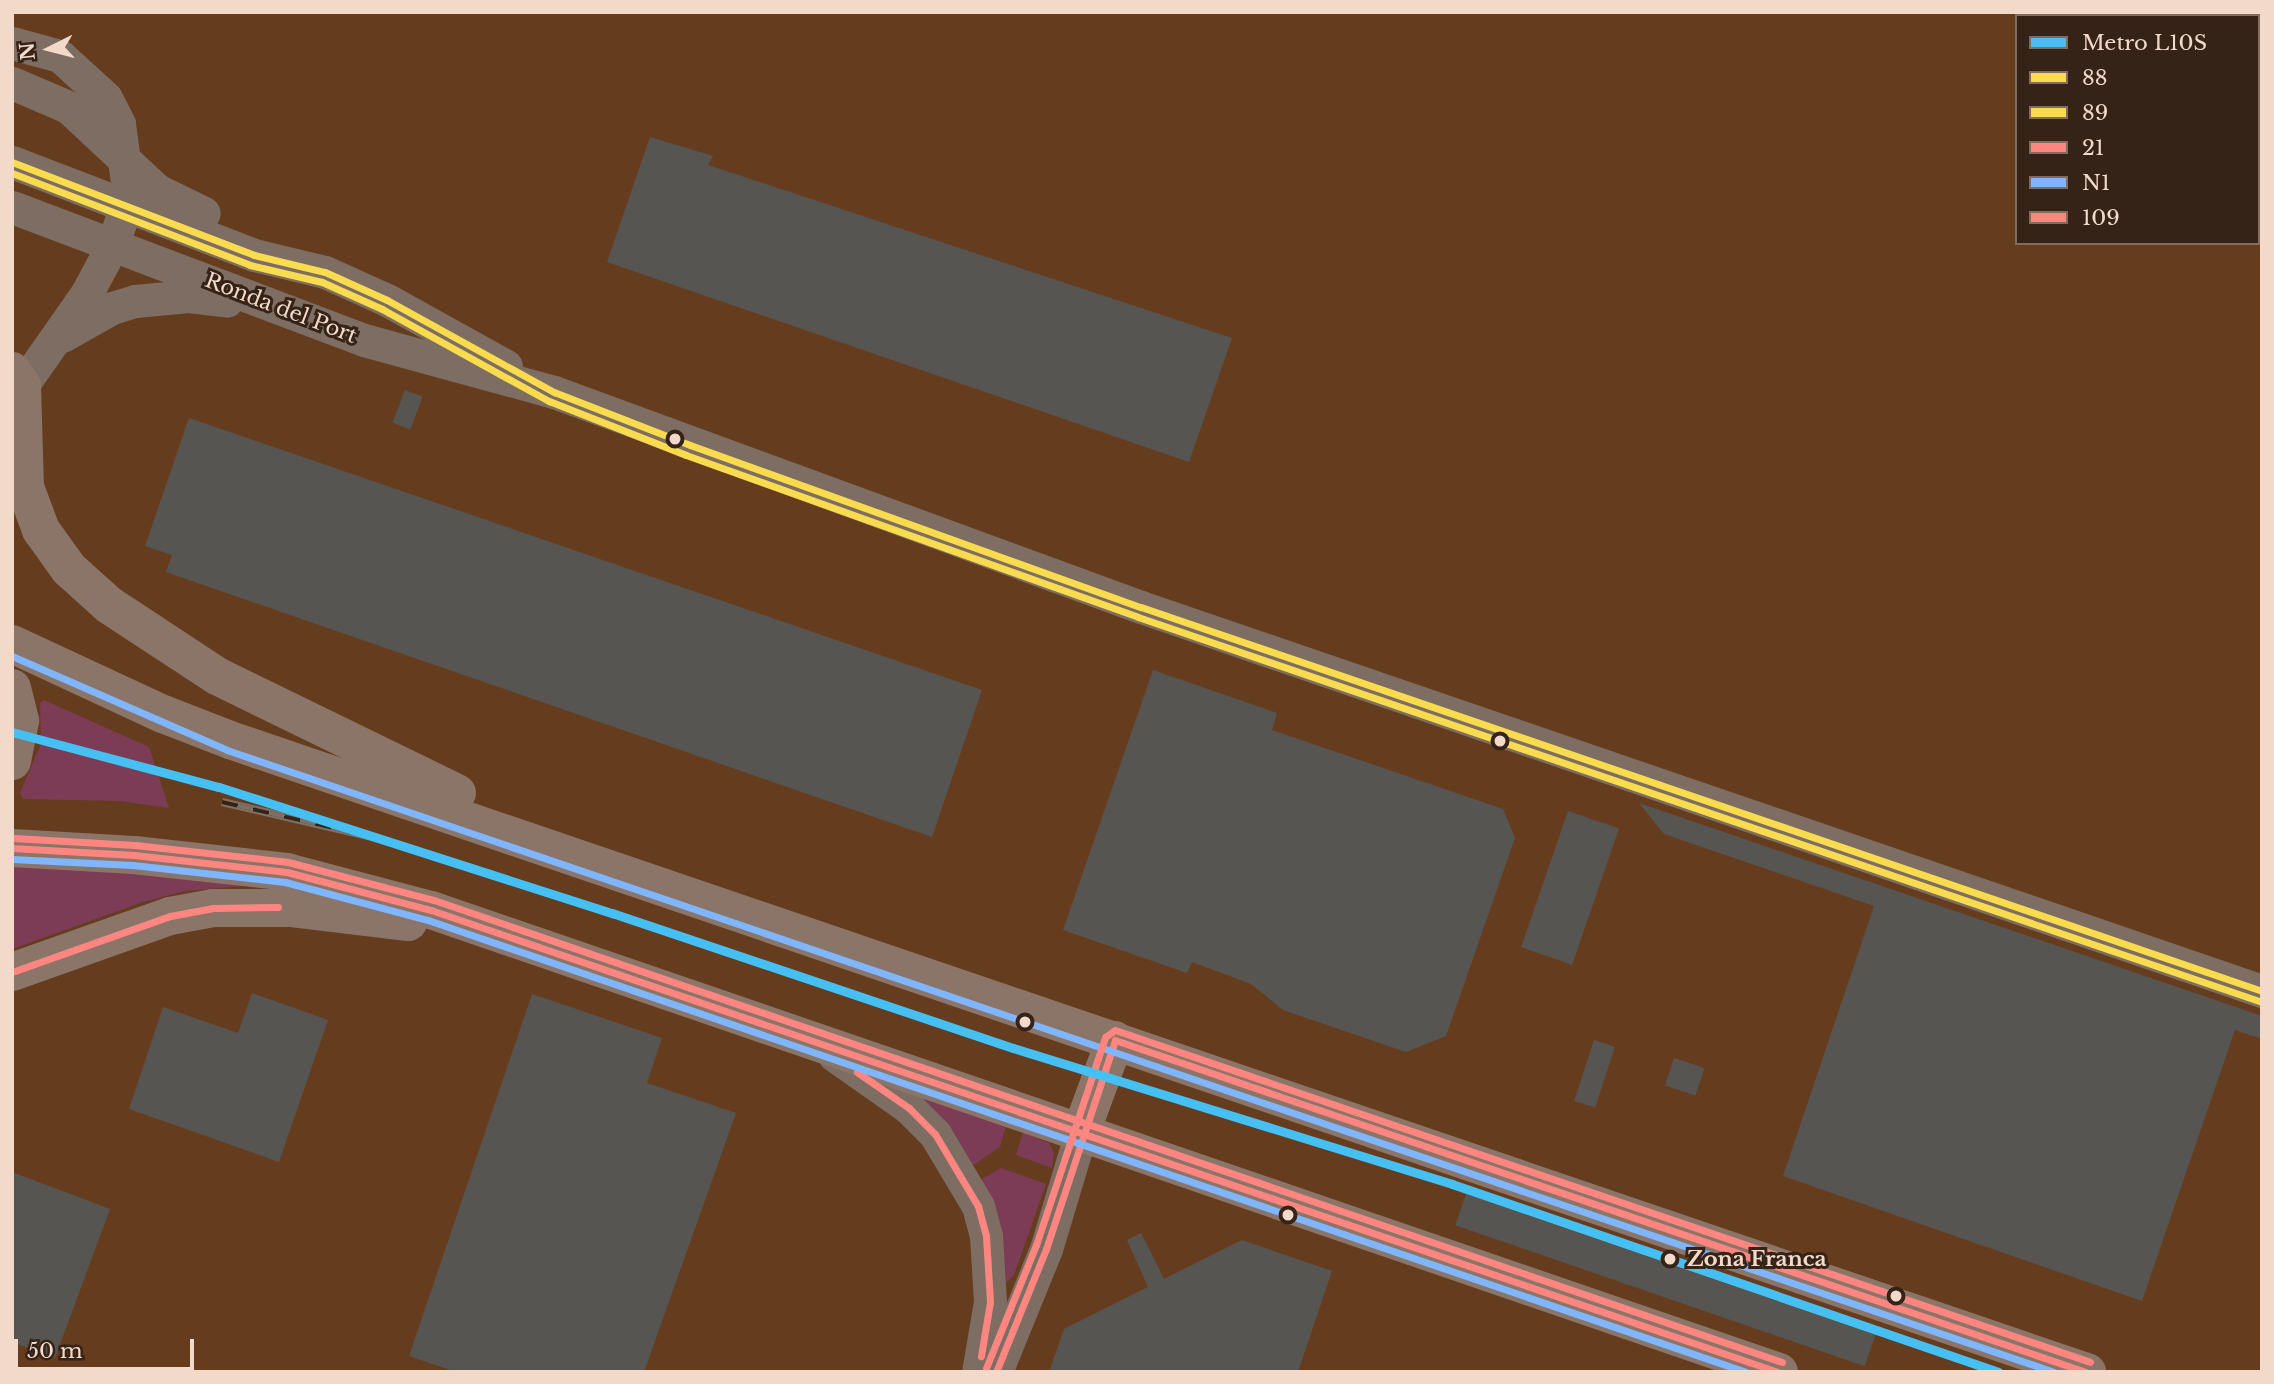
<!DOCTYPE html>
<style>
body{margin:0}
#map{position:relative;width:2274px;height:1384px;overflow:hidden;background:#4e392a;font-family:"Libre Baskerville",serif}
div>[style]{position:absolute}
.built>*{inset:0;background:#663c1e}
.green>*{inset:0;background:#7c3c56}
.building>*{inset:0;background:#575551;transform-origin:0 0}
.minor>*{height:33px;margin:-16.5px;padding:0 16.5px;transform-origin:16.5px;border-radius:16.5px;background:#7d6d62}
.major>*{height:38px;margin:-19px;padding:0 19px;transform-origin:19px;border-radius:19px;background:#8a7568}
.rail>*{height:8px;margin-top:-4px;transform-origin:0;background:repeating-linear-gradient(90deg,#352317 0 16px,#7f7066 0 32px);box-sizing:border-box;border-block:2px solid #7f7066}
.bus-1>*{height:7px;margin:-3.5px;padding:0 3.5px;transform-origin:3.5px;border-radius:3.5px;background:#f9db4f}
.bus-2>*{height:7px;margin:-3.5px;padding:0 3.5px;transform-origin:3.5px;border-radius:3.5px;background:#f9db4f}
.bus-3>*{height:7px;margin:-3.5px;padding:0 3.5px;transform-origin:3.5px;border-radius:3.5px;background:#ff8680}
.bus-4>*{height:7px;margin:-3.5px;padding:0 3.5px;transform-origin:3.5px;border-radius:3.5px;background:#80b6ff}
.bus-5>*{height:7px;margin:-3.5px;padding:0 3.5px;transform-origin:3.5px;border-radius:3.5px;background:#ff8680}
.metro-1>*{height:9px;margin:-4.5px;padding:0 4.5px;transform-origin:4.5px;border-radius:4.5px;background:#46bff2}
.dots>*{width:19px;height:19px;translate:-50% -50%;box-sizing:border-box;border:4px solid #352317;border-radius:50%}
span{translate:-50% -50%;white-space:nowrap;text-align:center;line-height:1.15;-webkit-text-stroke:6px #352317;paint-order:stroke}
.street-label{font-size:21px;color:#f2d9ca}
.stop-label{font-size:21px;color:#f2d9ca;font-weight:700}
.left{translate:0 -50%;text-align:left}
.frame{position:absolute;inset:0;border:14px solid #f2d9ca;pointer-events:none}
.legend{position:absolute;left:2015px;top:14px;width:245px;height:231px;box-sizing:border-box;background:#352317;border:2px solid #816c5f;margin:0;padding:9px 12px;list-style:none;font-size:21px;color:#f2d9ca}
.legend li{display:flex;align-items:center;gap:14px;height:35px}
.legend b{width:35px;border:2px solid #816c5f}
.north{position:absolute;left:14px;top:14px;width:70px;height:70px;-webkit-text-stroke:5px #352317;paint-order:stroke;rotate:264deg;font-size:19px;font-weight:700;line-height:28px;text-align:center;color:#f2d9ca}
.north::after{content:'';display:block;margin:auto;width:24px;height:32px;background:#f2d9ca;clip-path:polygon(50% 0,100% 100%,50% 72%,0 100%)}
.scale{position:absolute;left:14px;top:1339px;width:180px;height:32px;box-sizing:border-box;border:4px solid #f2d9ca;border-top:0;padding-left:9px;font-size:21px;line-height:24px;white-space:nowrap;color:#f2d9ca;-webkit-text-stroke:5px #352317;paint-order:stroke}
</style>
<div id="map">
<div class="built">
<div style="clip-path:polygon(evenodd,12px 12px,2262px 12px,2262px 1372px,12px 1372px,12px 12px,2017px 16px,2258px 16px,2258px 243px,2017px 243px,2017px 16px)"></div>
</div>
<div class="green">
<div style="clip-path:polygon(44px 700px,149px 747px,169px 808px,120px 801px,23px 799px,20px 793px,41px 744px,40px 703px)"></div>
<div style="clip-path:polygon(12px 864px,267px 884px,185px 891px,143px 902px,12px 949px)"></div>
<div style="clip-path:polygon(920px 1097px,1006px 1126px,1000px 1147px,972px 1166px)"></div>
<div style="clip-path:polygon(1023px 1132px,1049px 1143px,1054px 1153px,1052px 1168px,1016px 1155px)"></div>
<div style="clip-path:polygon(1001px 1168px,1046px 1184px,1014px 1275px,1006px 1283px,978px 1181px)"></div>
</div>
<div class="building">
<div style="clip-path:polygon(650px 137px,713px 156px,708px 165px,1232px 338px,1189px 462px,607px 262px)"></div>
<div style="left:405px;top:390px;width:19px;height:35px;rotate:21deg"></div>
<div style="clip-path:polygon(189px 418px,982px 690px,932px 837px,166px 572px,172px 555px,145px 546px)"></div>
<div style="clip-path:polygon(1153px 670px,1277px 713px,1272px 730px,1503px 809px,1515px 838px,1446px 1036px,1406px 1052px,1283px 1010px,1251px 984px,1192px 962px,1187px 973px,1063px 930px)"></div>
<div style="clip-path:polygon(1639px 803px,2262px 1016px,2262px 1039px,2235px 1030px,2142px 1301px,1783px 1176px,1874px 906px,1664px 834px)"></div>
<div style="left:1568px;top:811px;width:54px;height:144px;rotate:19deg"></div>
<div style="clip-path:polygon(252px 993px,328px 1020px,279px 1162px,129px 1109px,163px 1007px,238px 1033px)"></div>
<div style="clip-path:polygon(532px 994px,662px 1038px,647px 1083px,736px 1113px,644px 1372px,456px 1372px,409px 1356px)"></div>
<div style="left:1594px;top:1040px;width:22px;height:64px;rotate:18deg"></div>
<div style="left:1674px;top:1058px;width:32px;height:29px;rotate:18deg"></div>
<div style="clip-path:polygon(12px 1172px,110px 1209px,55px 1358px,12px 1342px)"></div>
<div style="left:1466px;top:1194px;width:433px;height:33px;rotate:19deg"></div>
<div style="clip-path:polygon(1141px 1233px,1164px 1279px,1242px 1240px,1332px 1271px,1298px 1372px,1049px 1372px,1064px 1329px,1148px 1287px,1127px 1240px)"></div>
</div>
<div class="minor">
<div style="left:12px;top:43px;width:50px;rotate:15.2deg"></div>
<div style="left:60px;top:56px;width:62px;rotate:42.4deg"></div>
<div style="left:106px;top:98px;width:29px;rotate:63deg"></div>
<div style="left:119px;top:124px;width:59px;rotate:82.1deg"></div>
<div style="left:127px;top:182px;width:23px;rotate:92deg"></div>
<div style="left:126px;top:205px;width:41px;rotate:108.4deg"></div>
<div style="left:113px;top:244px;width:55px;rotate:118deg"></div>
<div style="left:87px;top:293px;width:113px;rotate:125deg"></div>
<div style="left:12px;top:83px;width:61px;rotate:23.2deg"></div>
<div style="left:68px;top:107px;width:122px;rotate:43deg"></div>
<div style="left:157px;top:190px;width:52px;rotate:26.1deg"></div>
<div style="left:12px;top:162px;width:259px;rotate:21deg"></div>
<div style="left:254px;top:255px;width:73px;rotate:13.5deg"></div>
<div style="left:325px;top:272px;width:68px;rotate:24.3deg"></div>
<div style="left:387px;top:300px;width:136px;rotate:29deg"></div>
<div style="left:12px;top:207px;width:376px;rotate:20.7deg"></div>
<div style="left:364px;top:340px;width:197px;rotate:15.3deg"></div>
<div style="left:554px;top:392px;width:625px;rotate:20.12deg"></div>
<div style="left:1141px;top:607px;width:1185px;rotate:18.91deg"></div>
<div style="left:62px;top:336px;width:57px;rotate:-29.2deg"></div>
<div style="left:112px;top:308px;width:24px;rotate:-17deg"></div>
<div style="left:135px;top:301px;width:54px;rotate:-5.3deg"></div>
<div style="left:189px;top:296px;width:38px;rotate:7deg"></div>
<div style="left:834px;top:1055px;width:92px;rotate:35.2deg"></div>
<div style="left:909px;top:1108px;width:37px;rotate:45deg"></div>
<div style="left:935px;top:1134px;width:84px;rotate:59.2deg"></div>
<div style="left:978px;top:1206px;width:31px;rotate:75deg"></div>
<div style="left:986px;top:1236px;width:66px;rotate:86.5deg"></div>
<div style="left:990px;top:1302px;width:71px;rotate:99.7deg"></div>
<div style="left:996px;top:1372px;width:133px;rotate:-67.9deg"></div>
<div style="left:1046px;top:1249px;width:122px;rotate:-73.3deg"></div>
</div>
<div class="major">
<div style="left:12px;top:371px;width:18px;rotate:56deg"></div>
<div style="left:22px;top:386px;width:101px;rotate:88.3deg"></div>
<div style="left:25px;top:487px;width:46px;rotate:69.6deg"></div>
<div style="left:41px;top:530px;width:48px;rotate:54.3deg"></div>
<div style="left:69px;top:569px;width:54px;rotate:42deg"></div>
<div style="left:109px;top:605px;width:129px;rotate:33.3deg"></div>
<div style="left:217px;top:676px;width:267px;rotate:26deg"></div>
<div style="left:12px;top:644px;width:166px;rotate:24.9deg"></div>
<div style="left:163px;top:714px;width:72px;rotate:21.2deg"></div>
<div style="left:230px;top:740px;width:1962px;rotate:18.8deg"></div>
<div style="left:12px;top:688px;width:34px;rotate:76deg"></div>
<div style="left:20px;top:721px;width:41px;rotate:101.3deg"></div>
<div style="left:12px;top:848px;width:122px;rotate:3.3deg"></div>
<div style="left:134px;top:855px;width:154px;rotate:6.3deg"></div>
<div style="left:287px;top:872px;width:149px;rotate:14.8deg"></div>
<div style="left:431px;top:910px;width:1425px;rotate:18.92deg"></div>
<div style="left:12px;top:972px;width:168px;rotate:-19.5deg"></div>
<div style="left:170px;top:916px;width:44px;rotate:-10.5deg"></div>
<div style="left:213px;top:908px;width:77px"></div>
<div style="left:290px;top:908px;width:119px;rotate:6.8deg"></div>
<div style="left:1081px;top:1132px;width:98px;rotate:-69.7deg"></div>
</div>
<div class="rail">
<div style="left:222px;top:802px;width:159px;rotate:13.1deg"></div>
</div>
<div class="bus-1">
<div style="left:12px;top:162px;width:259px;rotate:21deg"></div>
<div style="left:254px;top:255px;width:73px;rotate:13.5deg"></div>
<div style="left:325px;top:272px;width:68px;rotate:24.3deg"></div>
<div style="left:387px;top:300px;width:191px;rotate:28.9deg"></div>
<div style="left:554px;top:392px;width:146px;rotate:21.3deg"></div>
<div style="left:690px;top:445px;width:479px;rotate:19.8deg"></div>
<div style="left:1141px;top:607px;width:1185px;rotate:18.91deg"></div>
</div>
<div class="bus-2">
<div style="left:12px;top:173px;width:255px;rotate:21.1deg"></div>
<div style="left:250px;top:265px;width:74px;rotate:13.3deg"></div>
<div style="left:322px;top:282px;width:66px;rotate:24.2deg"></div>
<div style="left:382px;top:309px;width:191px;rotate:28.9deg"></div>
<div style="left:549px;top:401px;width:147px;rotate:21.5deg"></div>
<div style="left:686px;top:455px;width:480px;rotate:19.7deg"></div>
<div style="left:1138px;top:617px;width:1185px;rotate:18.91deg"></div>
</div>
<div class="bus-3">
<div style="left:12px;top:848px;width:122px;rotate:3.3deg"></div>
<div style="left:134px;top:855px;width:154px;rotate:6.3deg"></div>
<div style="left:287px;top:872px;width:149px;rotate:14.8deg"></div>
<div style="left:431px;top:910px;width:1424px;rotate:18.93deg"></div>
<div style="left:12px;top:972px;width:168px;rotate:-19.5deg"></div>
<div style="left:170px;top:916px;width:44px;rotate:-10.5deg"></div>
<div style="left:213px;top:908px;width:65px;rotate:-0.9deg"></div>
<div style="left:857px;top:1072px;width:63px;rotate:34.7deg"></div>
<div style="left:909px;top:1108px;width:37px;rotate:45deg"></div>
<div style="left:935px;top:1134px;width:84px;rotate:59.2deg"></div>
<div style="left:978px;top:1206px;width:31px;rotate:75deg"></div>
<div style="left:986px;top:1236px;width:66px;rotate:86.5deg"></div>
<div style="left:990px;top:1302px;width:55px;rotate:99.5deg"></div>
<div style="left:996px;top:1372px;width:133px;rotate:-67.9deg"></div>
<div style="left:1046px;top:1249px;width:220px;rotate:-71.7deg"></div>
<div style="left:1115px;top:1040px;width:1026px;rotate:18.88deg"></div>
</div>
<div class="bus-4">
<div style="left:12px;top:656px;width:235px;rotate:23.6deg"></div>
<div style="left:227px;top:750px;width:1930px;rotate:18.8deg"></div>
<div style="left:12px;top:859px;width:121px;rotate:2.8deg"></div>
<div style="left:133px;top:865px;width:153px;rotate:6.4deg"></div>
<div style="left:285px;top:882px;width:148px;rotate:14.9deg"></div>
<div style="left:428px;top:920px;width:1393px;rotate:18.93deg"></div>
</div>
<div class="bus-5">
<div style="left:13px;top:838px;width:122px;rotate:3.3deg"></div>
<div style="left:135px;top:845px;width:154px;rotate:6.3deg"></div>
<div style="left:288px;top:862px;width:151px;rotate:14.6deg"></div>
<div style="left:434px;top:900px;width:1425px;rotate:18.92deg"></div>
<div style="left:986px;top:1368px;width:133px;rotate:-67.9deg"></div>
<div style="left:1036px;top:1245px;width:219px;rotate:-71.6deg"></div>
<div style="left:1105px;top:1037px;width:12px;rotate:-35deg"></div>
<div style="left:1115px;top:1030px;width:1030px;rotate:18.8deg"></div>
</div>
<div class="metro-1">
<div style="left:12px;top:732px;width:214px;rotate:14.9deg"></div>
<div style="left:219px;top:787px;width:413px;rotate:17.8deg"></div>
<div style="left:612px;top:913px;width:423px;rotate:18.6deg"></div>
<div style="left:1013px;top:1048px;width:460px;rotate:17.2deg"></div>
<div style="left:1452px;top:1184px;width:578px;rotate:18.97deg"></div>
</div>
<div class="dots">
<div style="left:675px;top:439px;background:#f2d9ca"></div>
<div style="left:1500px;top:741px;background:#f2d9ca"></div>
<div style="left:1025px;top:1022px;background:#f2d9ca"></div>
<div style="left:1288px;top:1215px;background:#f2d9ca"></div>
<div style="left:1670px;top:1259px;background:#f2d9ca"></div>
<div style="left:1896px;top:1296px;background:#f2d9ca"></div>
</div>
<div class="street-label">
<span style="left:281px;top:308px;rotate:21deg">Ronda del Port</span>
</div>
<div class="stop-label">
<span class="left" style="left:1687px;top:1259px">Zona Franca</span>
</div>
<div class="frame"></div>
<ul class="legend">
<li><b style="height:9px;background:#46bff2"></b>Metro L10S</li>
<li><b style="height:9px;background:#f9db4f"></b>88</li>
<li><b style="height:9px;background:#f9db4f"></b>89</li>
<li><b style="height:9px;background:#ff8680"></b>21</li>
<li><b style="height:9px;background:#80b6ff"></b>N1</li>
<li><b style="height:9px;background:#ff8680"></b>109</li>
</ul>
<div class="north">N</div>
<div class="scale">50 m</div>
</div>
